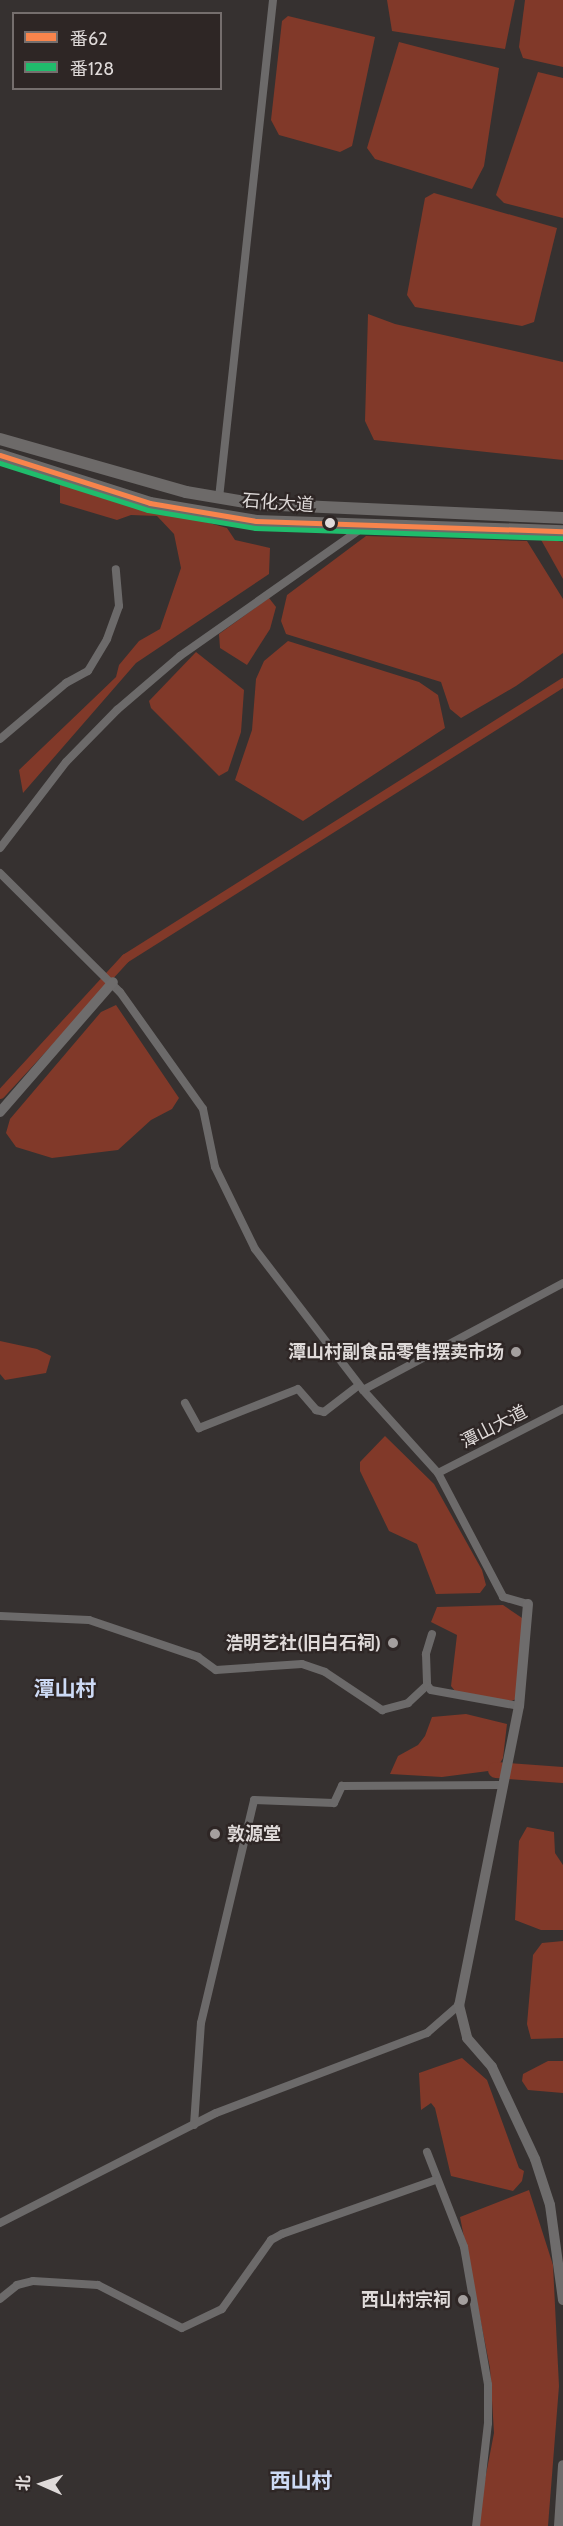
<!DOCTYPE html>
<meta charset="utf-8">
<style>
body{margin:0}
#map{position:relative;width:563px;height:2526px;overflow:hidden;background:#363130;font-family:Cabin,"Noto Sans SC",sans-serif}
div>[style]{position:absolute}
.water>*{inset:0;background:#813929}
.canal>*{height:9px;margin:-4.5px;padding:0 4.5px;transform-origin:4.5px;border-radius:4.5px;background:#813929}
.river>*{height:16px;margin:-8px;padding:0 8px;transform-origin:8px;border-radius:8px;background:#813929}
.street>*{height:8px;margin:-4px;padding:0 4px;transform-origin:4px;border-radius:4px;background:#6c6a6a}
.secondary>*{height:10px;margin:-5px;padding:0 5px;transform-origin:5px;border-radius:5px;background:#6e6c6c}
.primary>*{height:12px;margin:-6px;padding:0 6px;transform-origin:6px;border-radius:6px;background:#6d6a69}
.bus-1>*{height:4.5px;margin:-2.25px;padding:0 2.25px;transform-origin:2.25px;border-radius:2.25px;background:#f8844c}
.bus-2>*{height:4.5px;margin:-2.25px;padding:0 2.25px;transform-origin:2.25px;border-radius:2.25px;background:#20bc6c}
.dots>*{width:16px;height:16px;translate:-50% -50%;box-sizing:border-box;border:3px solid #2e2625;border-radius:50%}
span{translate:-50% -50%;white-space:nowrap;text-align:center;line-height:1.15;-webkit-text-stroke:4.5px #2e2625;paint-order:stroke}
.street-label{font-size:18px;color:#dfdad9}
.poi-label{font-size:18px;color:#dfdad9;font-weight:700}
.right{translate:-100% -50%;text-align:right}
.left{translate:0 -50%;text-align:left}
.quarter-label{font-size:21px;color:#cddaf5;font-weight:700}
.legend{position:absolute;left:12px;top:12px;width:210px;height:78px;box-sizing:border-box;background:#2e2625;border:2px solid #756e6d;margin:0;padding:8px 10px;list-style:none;font-size:18px;color:#dfdad9}
.legend li{display:flex;align-items:center;gap:12px;height:30px}
.legend b{width:30px;border:2px solid #756e6d}
.north{position:absolute;left:12px;top:2454px;width:60px;height:60px;-webkit-text-stroke:4px #2e2625;paint-order:stroke;rotate:273deg;font-size:16px;font-weight:700;line-height:24px;text-align:center;color:#dfdad9}
.north::after{content:'';display:block;margin:auto;width:21px;height:27px;background:#dfdad9;clip-path:polygon(50% 0,100% 100%,50% 72%,0 100%)}
</style>
<div id="map">
<div class="water">
<div style="clip-path:polygon(387px 0,515px 0,505px 49px,392px 31px)"></div>
<div style="clip-path:polygon(525px 0,563px 0,563px 67px,523px 58px,519px 47px)"></div>
<div style="clip-path:polygon(288px 16px,375px 37px,352px 146px,340px 152px,279px 135px,271px 120px,282px 21px)"></div>
<div style="clip-path:polygon(399px 42px,499px 68px,484px 166px,472px 189px,375px 159px,367px 148px)"></div>
<div style="clip-path:polygon(538px 72px,563px 78px,563px 218px,504px 203px,496px 195px)"></div>
<div style="clip-path:polygon(434px 193px,557px 228px,534px 322px,522px 326px,415px 307px,407px 295px,425px 198px)"></div>
<div style="clip-path:polygon(368px 314px,395px 324px,563px 362px,563px 460px,374px 440px,365px 421px)"></div>
<div style="clip-path:polygon(60px 481px,227px 528px,235px 540px,270px 548px,269px 574px,136px 663px,23px 793px,19px 770px,116px 677px,119px 665px,139px 641px,160px 629px,181px 568px,174px 534px,157px 516px,131px 515px,117px 520px,60px 503px)"></div>
<div style="clip-path:polygon(366px 536px,527px 541px,563px 599px,563px 653px,516px 686px,461px 718px,450px 709px,441px 682px,286px 634px,281px 621px,287px 595px)"></div>
<div style="clip-path:polygon(540px 538px,563px 542px,563px 579px)"></div>
<div style="clip-path:polygon(269px 598px,276px 607px,270px 629px,247px 665px,220px 648px,219px 634px)"></div>
<div style="clip-path:polygon(288px 641px,419px 682px,438px 695px,445px 728px,303px 821px,235px 780px,252px 730px,256px 679px,264px 661px)"></div>
<div style="clip-path:polygon(196px 652px,244px 690px,241px 732px,228px 771px,219px 776px,151px 708px,149px 701px)"></div>
<div style="clip-path:polygon(116px 1005px,179px 1098px,172px 1109px,151px 1120px,118px 1150px,52px 1158px,16px 1147px,6px 1133px,10px 1119px,101px 1012px)"></div>
<div style="clip-path:polygon(0 1341px,37px 1349px,51px 1356px,46px 1373px,5px 1380px,0 1374px)"></div>
<div style="clip-path:polygon(385px 1436px,434px 1484px,482px 1570px,486px 1585px,480px 1593px,436px 1594px,417px 1544px,389px 1531px,360px 1471px,360px 1462px)"></div>
<div style="clip-path:polygon(503px 1605px,525px 1620px,516px 1699px,509px 1702px,455px 1691px,451px 1686px,457px 1635px,431px 1622px,437px 1607px)"></div>
<div style="clip-path:polygon(466px 1714px,507px 1724px,503px 1758px,496px 1770px,442px 1777px,390px 1774px,398px 1756px,418px 1745px,425px 1736px,432px 1717px)"></div>
<div style="clip-path:polygon(527px 1827px,554px 1832px,555px 1853px,563px 1865px,563px 1930px,541px 1930px,515px 1920px,519px 1841px)"></div>
<div style="clip-path:polygon(563px 1941px,563px 2038px,531px 2039px,527px 2024px,533px 1955px,542px 1943px)"></div>
<div style="clip-path:polygon(462px 2058px,487px 2080px,519px 2168px,524px 2171px,522px 2181px,513px 2191px,451px 2176px,435px 2108px,431px 2103px,421px 2110px,419px 2073px)"></div>
<div style="clip-path:polygon(548px 2061px,563px 2061px,563px 2093px,528px 2090px,522px 2081px,523px 2074px)"></div>
<div style="clip-path:polygon(529px 2190px,553px 2265px,559px 2386px,548px 2526px,476px 2526px,494px 2433px,490px 2368px,460px 2217px)"></div>
</div>
<div class="canal">
<div style="left:0;top:1094px;width:185px;rotate:-47.4deg"></div>
<div style="left:125px;top:958px;width:518px;rotate:-32.22deg"></div>
</div>
<div class="river">
<div style="left:496px;top:1770px;width:67px;rotate:4.3deg"></div>
</div>
<div class="street">
<div style="left:219px;top:498px;width:501px;rotate:-83.81deg"></div>
<div style="left:0;top:739px;width:87px;rotate:-40.3deg"></div>
<div style="left:66px;top:683px;width:25px;rotate:-29deg"></div>
<div style="left:88px;top:671px;width:37px;rotate:-59deg"></div>
<div style="left:107px;top:639px;width:35px;rotate:-70deg"></div>
<div style="left:119px;top:606px;width:37px;rotate:-95deg"></div>
<div style="left:0;top:848px;width:108px;rotate:-52.5deg"></div>
<div style="left:66px;top:762px;width:73px;rotate:-45.6deg"></div>
<div style="left:117px;top:710px;width:83px;rotate:-40.6deg"></div>
<div style="left:180px;top:656px;width:226px;rotate:-35.1deg"></div>
<div style="left:0;top:873px;width:169px;rotate:44.8deg"></div>
<div style="left:120px;top:992px;width:143px;rotate:54.6deg"></div>
<div style="left:203px;top:1109px;width:59px;rotate:78.3deg"></div>
<div style="left:215px;top:1167px;width:91px;rotate:64deg"></div>
<div style="left:255px;top:1249px;width:178px;rotate:52.5deg"></div>
<div style="left:363px;top:1390px;width:112px;rotate:47.9deg"></div>
<div style="left:438px;top:1473px;width:140px;rotate:62.3deg"></div>
<div style="left:503px;top:1597px;width:26px;rotate:16deg"></div>
<div style="left:363px;top:1390px;width:227px;rotate:-28.1deg"></div>
<div style="left:185px;top:1403px;width:29px;rotate:61deg"></div>
<div style="left:199px;top:1428px;width:106px;rotate:-21.5deg"></div>
<div style="left:298px;top:1389px;width:28px;rotate:49deg"></div>
<div style="left:316px;top:1410px;width:8px;rotate:14deg"></div>
<div style="left:324px;top:1412px;width:44px;rotate:-37.6deg"></div>
<div style="left:438px;top:1473px;width:140px;rotate:-27.1deg"></div>
<div style="left:0;top:1616px;width:89px;rotate:2.6deg"></div>
<div style="left:89px;top:1620px;width:115px;rotate:18.7deg"></div>
<div style="left:198px;top:1657px;width:22px;rotate:36deg"></div>
<div style="left:216px;top:1670px;width:86px;rotate:-4deg"></div>
<div style="left:302px;top:1664px;width:24px;rotate:19deg"></div>
<div style="left:325px;top:1672px;width:69px;rotate:33.7deg"></div>
<div style="left:382px;top:1710px;width:27px;rotate:-15deg"></div>
<div style="left:408px;top:1703px;width:26px;rotate:-43deg"></div>
<div style="left:432px;top:1634px;width:21px;rotate:107deg"></div>
<div style="left:426px;top:1654px;width:31px;rotate:88deg"></div>
<div style="left:427px;top:1685px;width:6px;rotate:51deg"></div>
<div style="left:431px;top:1690px;width:89px;rotate:10.3deg"></div>
<div style="left:194px;top:2125px;width:102px;rotate:-86.1deg"></div>
<div style="left:201px;top:2023px;width:229px;rotate:-76.6deg"></div>
<div style="left:254px;top:1800px;width:80px;rotate:2.1deg"></div>
<div style="left:334px;top:1803px;width:19px;rotate:-65deg"></div>
<div style="left:342px;top:1786px;width:159px;rotate:-0.4deg"></div>
<div style="left:427px;top:2152px;width:102px;rotate:68.7deg"></div>
<div style="left:464px;top:2247px;width:140px;rotate:80.1deg"></div>
<div style="left:488px;top:2385px;width:38px;rotate:90deg"></div>
<div style="left:488px;top:2423px;width:104px;rotate:96.6deg"></div>
<div style="left:0;top:2223px;width:242px;rotate:-27deg"></div>
<div style="left:216px;top:2113px;width:226px;rotate:-20.8deg"></div>
<div style="left:427px;top:2033px;width:43px;rotate:-41.2deg"></div>
<div style="left:0;top:2299px;width:22px;rotate:-39deg"></div>
<div style="left:17px;top:2285px;width:16px;rotate:-14deg"></div>
<div style="left:33px;top:2281px;width:65px;rotate:3.5deg"></div>
<div style="left:98px;top:2285px;width:94px;rotate:27.1deg"></div>
<div style="left:182px;top:2328px;width:44px;rotate:-25.4deg"></div>
<div style="left:222px;top:2309px;width:85px;rotate:-54.6deg"></div>
<div style="left:271px;top:2240px;width:13px;rotate:-29deg"></div>
<div style="left:282px;top:2234px;width:162px;rotate:-19.4deg"></div>
</div>
<div class="secondary">
<div style="left:0;top:1112px;width:172px;rotate:-49deg"></div>
<div style="left:528px;top:1604px;width:102px;rotate:95deg"></div>
<div style="left:519px;top:1706px;width:305px;rotate:101.3deg"></div>
<div style="left:459px;top:2005px;width:34px;rotate:76deg"></div>
<div style="left:467px;top:2038px;width:38px;rotate:49deg"></div>
<div style="left:492px;top:2067px;width:102px;rotate:64.9deg"></div>
<div style="left:535px;top:2159px;width:48px;rotate:71.9deg"></div>
<div style="left:550px;top:2205px;width:96px;rotate:82.2deg"></div>
<div style="left:559px;top:2526px;width:61px;rotate:-86.2deg"></div>
</div>
<div class="primary">
<div style="left:0;top:439px;width:193px;rotate:15.9deg"></div>
<div style="left:186px;top:492px;width:72px;rotate:9.6deg"></div>
<div style="left:257px;top:504px;width:306px;rotate:2.6deg"></div>
<div style="left:0;top:455px;width:157px;rotate:17.7deg"></div>
<div style="left:150px;top:503px;width:108px;rotate:9.6deg"></div>
<div style="left:256px;top:521px;width:307px;rotate:1.9deg"></div>
</div>
<div class="bus-1">
<div style="left:0;top:455px;width:157px;rotate:17.7deg"></div>
<div style="left:150px;top:503px;width:108px;rotate:9.6deg"></div>
<div style="left:256px;top:521px;width:307px;rotate:1.9deg"></div>
</div>
<div class="bus-2">
<div style="left:0;top:463px;width:155px;rotate:17.6deg"></div>
<div style="left:148px;top:510px;width:109px;rotate:9.5deg"></div>
<div style="left:255px;top:528px;width:308px;rotate:1.9deg"></div>
</div>
<div class="dots">
<div style="left:330px;top:523px;background:#dfdad9"></div>
<div style="left:516px;top:1352px;background:#a49f9e"></div>
<div style="left:393px;top:1643px;background:#a49f9e"></div>
<div style="left:215px;top:1834px;background:#a49f9e"></div>
<div style="left:463px;top:2300px;background:#a49f9e"></div>
</div>
<div class="street-label">
<span style="left:278px;top:503px;rotate:4deg">石化大道</span>
<span style="left:494px;top:1427px;rotate:-27deg">潭山大道</span>
</div>
<div class="poi-label">
<span class="right" style="left:504px;top:1352px">潭山村副食品零售摆卖市场</span>
<span class="right" style="left:381px;top:1643px">浩明艺社(旧白石祠)</span>
<span class="left" style="left:227px;top:1834px">敦源堂</span>
<span class="right" style="left:451px;top:2300px">西山村宗祠</span>
</div>
<div class="quarter-label">
<span style="left:65px;top:1689px">潭山村</span>
<span style="left:301px;top:2481px">西山村</span>
</div>
<ul class="legend">
<li><b style="height:8px;background:#f8844c"></b>番62</li>
<li><b style="height:8px;background:#20bc6c"></b>番128</li>
</ul>
<div class="north">北</div>
</div>
